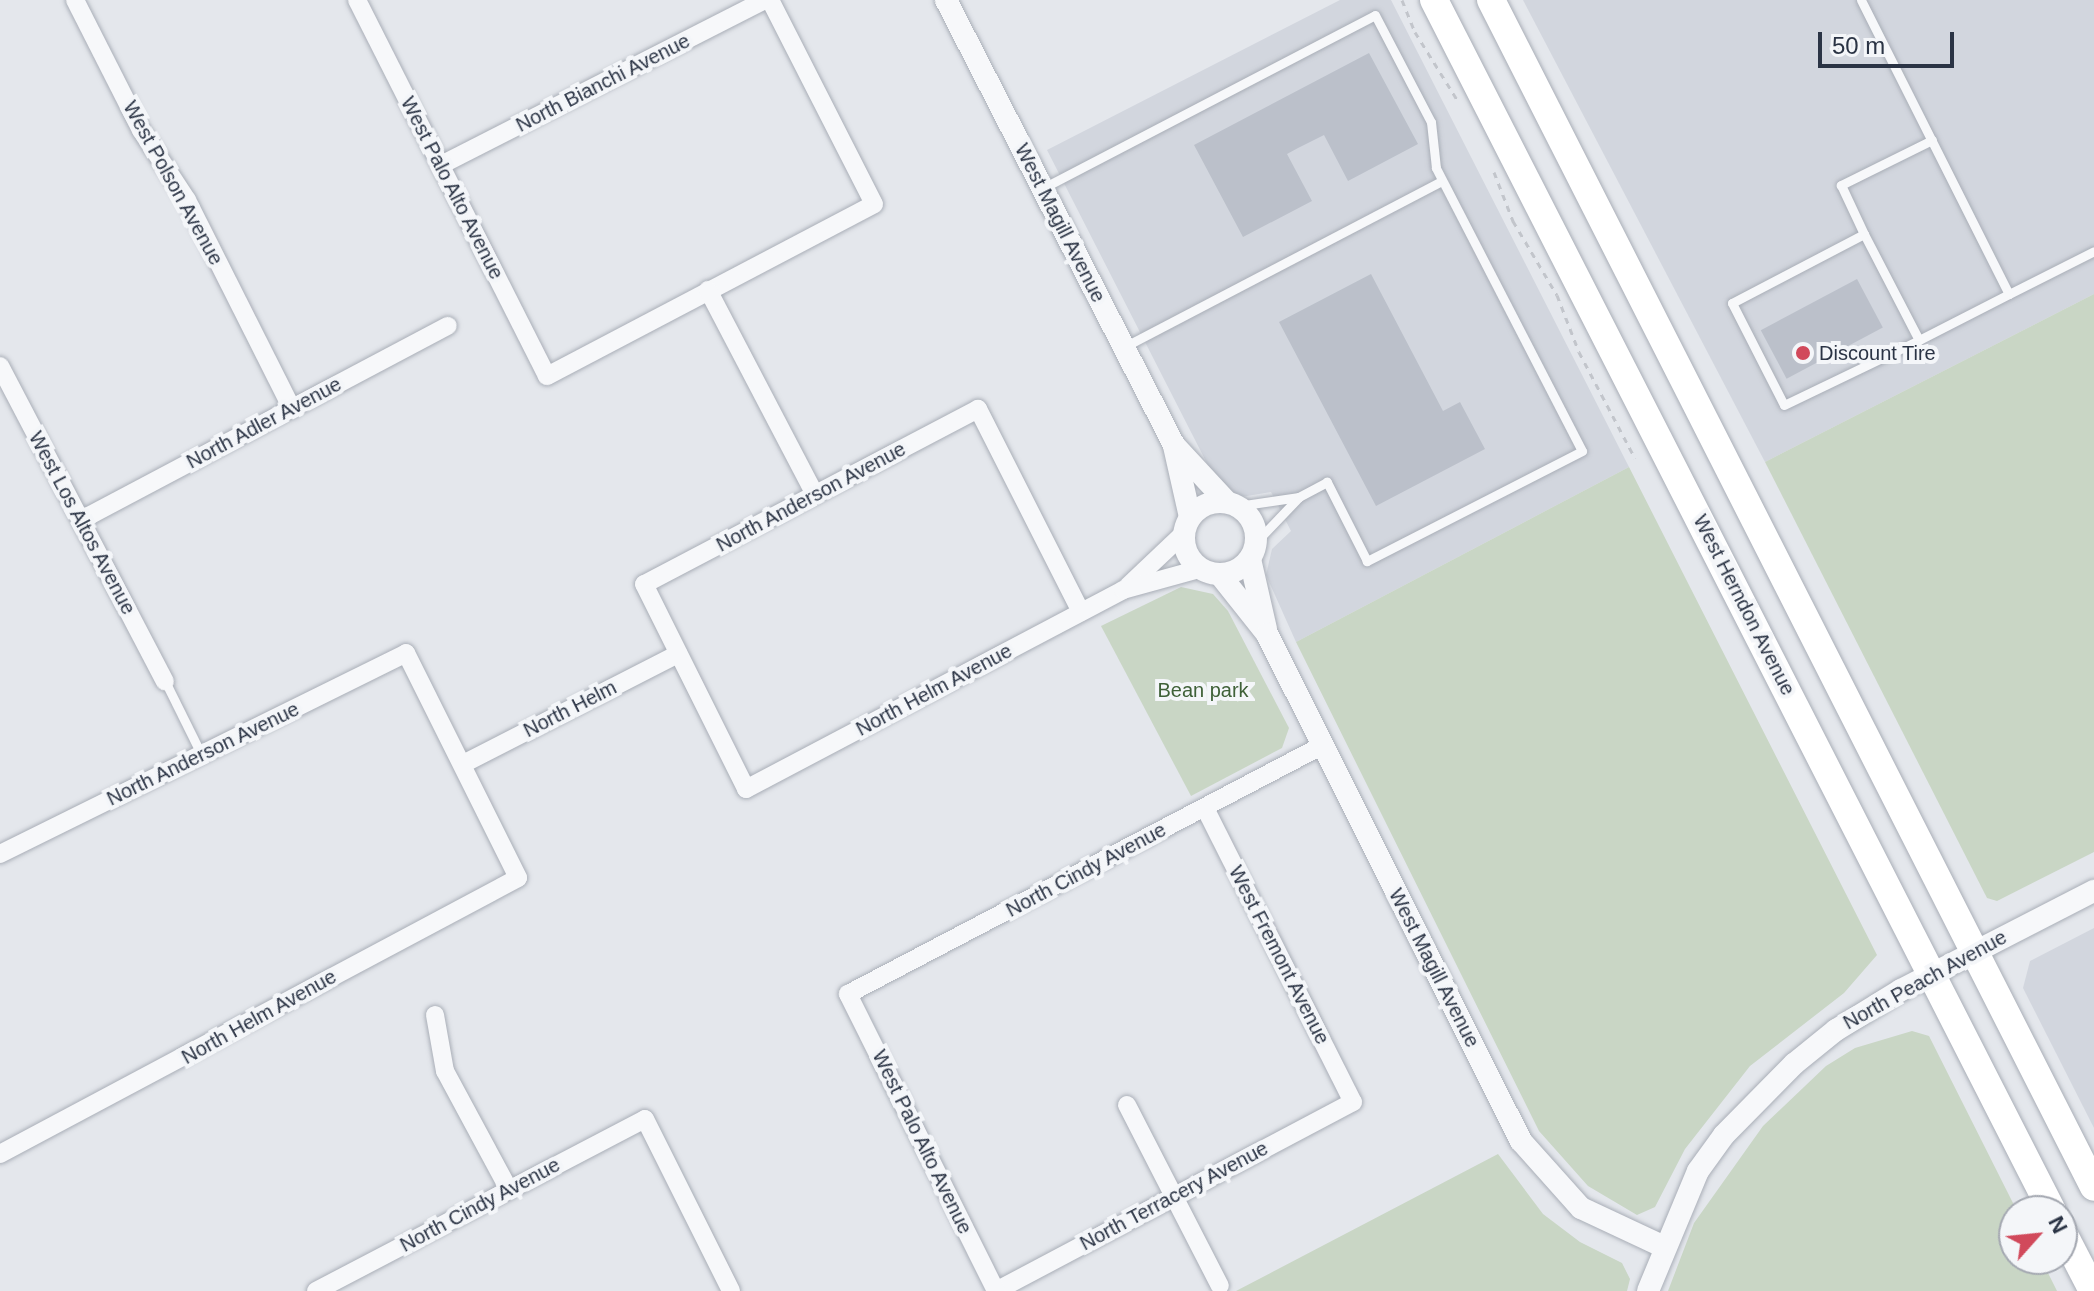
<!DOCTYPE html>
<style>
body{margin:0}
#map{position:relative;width:2094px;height:1291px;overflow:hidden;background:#e4e7ec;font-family:Arial,sans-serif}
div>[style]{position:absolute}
.built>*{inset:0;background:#d2d6de}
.green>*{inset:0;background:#c9d6c5}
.building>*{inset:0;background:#bbc0ca;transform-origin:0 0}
.path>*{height:3px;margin-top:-1.5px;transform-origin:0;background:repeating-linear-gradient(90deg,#c2c5cb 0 6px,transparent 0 12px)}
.roads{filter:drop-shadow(0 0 2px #a9aeb7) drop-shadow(0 0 2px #a9aeb7)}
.service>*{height:9px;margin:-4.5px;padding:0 4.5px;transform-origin:4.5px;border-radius:4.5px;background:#f7f8fa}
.minor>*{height:18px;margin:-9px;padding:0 9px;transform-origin:9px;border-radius:9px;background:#f7f8fa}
.tertiary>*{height:22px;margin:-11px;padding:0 11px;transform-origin:11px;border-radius:11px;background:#f7f8fa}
.tertiary>.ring{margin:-11px;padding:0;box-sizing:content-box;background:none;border:22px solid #f7f8fa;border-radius:50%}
.primary>*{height:28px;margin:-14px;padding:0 14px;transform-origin:14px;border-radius:14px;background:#fff}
.dots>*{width:22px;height:22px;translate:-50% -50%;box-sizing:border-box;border:4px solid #f4f6f9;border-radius:50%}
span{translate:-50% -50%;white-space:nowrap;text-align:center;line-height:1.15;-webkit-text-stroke:8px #f4f6f9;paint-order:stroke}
.street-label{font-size:20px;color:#2b3445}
.poi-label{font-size:20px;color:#2b3445}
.left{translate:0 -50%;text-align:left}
.park-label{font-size:20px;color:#3f6138}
.north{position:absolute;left:1998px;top:1195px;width:80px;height:80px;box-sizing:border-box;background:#f4f6f9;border:2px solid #a4a8b1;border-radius:50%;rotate:63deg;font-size:22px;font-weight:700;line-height:32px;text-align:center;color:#2b3445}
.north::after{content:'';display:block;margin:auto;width:28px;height:36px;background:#d1495b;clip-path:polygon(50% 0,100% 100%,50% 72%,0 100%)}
.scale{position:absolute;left:1818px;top:32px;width:136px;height:36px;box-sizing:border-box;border:4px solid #2b3445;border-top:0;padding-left:10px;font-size:24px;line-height:28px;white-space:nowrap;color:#2b3445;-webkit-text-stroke:6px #f4f6f9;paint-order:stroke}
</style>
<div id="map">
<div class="built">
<div style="clip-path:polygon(1340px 0,1391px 0,1629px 467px,1296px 642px,1266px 575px,1272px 549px,1291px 531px,1271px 492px,1241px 497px,1216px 481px,1047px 150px)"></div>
<div style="clip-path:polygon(1523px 0,2094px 0,2094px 294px,1765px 462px)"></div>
<div style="clip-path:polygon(2094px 928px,2094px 1128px,2023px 988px,2030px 961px)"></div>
</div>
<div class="green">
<div style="clip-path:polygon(2094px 294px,2094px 852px,1997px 901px,1987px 898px,1765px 462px)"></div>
<div style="clip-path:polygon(1629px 467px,1877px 955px,1844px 993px,1750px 1066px,1685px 1149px,1655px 1207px,1637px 1215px,1588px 1186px,1539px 1131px,1296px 642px)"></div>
<div style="clip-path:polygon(1181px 587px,1213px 594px,1228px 611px,1289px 728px,1282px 748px,1191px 796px,1101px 626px)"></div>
<div style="clip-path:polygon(1912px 1031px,1929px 1036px,2017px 1211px,2014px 1259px,2041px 1259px,2057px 1291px,1668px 1291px,1694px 1223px,1763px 1126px,1826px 1066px,1855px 1048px)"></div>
<div style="clip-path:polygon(1498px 1154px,1543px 1214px,1580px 1242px,1622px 1263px,1630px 1279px,1627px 1291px,1236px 1291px)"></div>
</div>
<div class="building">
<div style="clip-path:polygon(1369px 53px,1418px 144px,1348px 181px,1324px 135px,1298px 148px,1287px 154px,1312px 201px,1243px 237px,1194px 145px)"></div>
<div style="clip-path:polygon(1371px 274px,1443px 411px,1460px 402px,1485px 449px,1376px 506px,1279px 322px)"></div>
<div style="left:1857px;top:279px;width:55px;height:109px;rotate:62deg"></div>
</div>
<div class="path">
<div style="left:1402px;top:0;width:35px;rotate:68deg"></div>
<div style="left:1415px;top:32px;width:81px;rotate:58.1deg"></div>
<div style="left:1494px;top:172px;width:53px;rotate:68.8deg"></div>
<div style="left:1513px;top:221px;width:86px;rotate:59.3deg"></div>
<div style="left:1557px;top:295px;width:61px;rotate:68.9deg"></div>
<div style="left:1579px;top:352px;width:120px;rotate:62.2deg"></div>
</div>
<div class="roads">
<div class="service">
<div style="left:1861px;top:0;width:329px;rotate:63.3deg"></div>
<div style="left:2009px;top:294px;width:95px;rotate:-26.8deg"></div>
<div style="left:1932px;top:140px;width:102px;rotate:153.7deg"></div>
<div style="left:1841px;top:185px;width:54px;rotate:64.9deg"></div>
<div style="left:1864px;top:234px;width:119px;rotate:62.6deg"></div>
<div style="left:1919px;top:340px;width:101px;rotate:-27.1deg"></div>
<div style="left:1043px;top:188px;width:374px;rotate:-27.5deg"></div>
<div style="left:1375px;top:15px;width:121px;rotate:62.4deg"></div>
<div style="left:1431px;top:122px;width:46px;rotate:83.8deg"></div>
<div style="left:1436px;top:168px;width:318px;rotate:62.7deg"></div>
<div style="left:1582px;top:451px;width:242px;rotate:152.9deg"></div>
<div style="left:1367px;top:561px;width:89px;rotate:-116.9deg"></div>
<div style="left:1327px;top:482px;width:32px;rotate:152deg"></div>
<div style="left:1299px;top:497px;width:62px;rotate:171.6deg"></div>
<div style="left:1864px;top:234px;width:149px;rotate:152.4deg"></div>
<div style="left:1732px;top:303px;width:114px;rotate:63deg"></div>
<div style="left:1784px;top:405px;width:150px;rotate:-25.7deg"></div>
<div style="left:1126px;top:346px;width:356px;rotate:-27.6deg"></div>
<div style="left:1256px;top:542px;width:62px;rotate:-46.3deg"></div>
<div style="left:165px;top:681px;width:84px;rotate:63.7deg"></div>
</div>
<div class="minor">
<div style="left:75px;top:0;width:146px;rotate:63.1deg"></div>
<div style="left:141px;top:130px;width:84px;rotate:56.7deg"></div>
<div style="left:187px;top:200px;width:234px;rotate:63.3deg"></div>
<div style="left:357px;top:0;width:421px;rotate:63.2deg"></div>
<div style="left:547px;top:376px;width:369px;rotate:-27.7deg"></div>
<div style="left:874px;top:204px;width:229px;rotate:-117deg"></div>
<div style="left:441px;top:165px;width:364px;rotate:-27deg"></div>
<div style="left:708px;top:290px;width:231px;rotate:62.4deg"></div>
<div style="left:0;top:366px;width:356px;rotate:62.4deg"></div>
<div style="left:81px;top:520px;width:415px;rotate:-27.9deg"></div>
<div style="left:1128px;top:586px;width:76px;rotate:-43.4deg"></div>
<div style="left:1081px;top:612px;width:228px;rotate:-116.9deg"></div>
<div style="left:978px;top:409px;width:377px;rotate:152.3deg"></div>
<div style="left:644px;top:584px;width:229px;rotate:63.5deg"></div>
<div style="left:746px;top:789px;width:426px;rotate:-27.8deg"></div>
<div style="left:1123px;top:590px;width:79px;rotate:-15.4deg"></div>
<div style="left:463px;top:764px;width:242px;rotate:-27.1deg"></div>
<div style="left:1205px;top:808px;width:329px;rotate:63.3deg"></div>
<div style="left:1353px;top:1102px;width:404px;rotate:152.1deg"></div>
<div style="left:996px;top:1291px;width:332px;rotate:-116.5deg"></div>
<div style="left:848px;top:994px;width:536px;rotate:-27.66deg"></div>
<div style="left:0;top:854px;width:453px;rotate:-26.3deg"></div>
<div style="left:406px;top:653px;width:251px;rotate:63.5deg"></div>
<div style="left:518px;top:878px;width:587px;rotate:151.95deg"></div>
<div style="left:435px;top:1015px;width:57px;rotate:79.9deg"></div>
<div style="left:445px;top:1071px;width:135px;rotate:61.7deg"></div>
<div style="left:1127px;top:1105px;width:203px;rotate:62.8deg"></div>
<div style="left:316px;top:1291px;width:371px;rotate:-27.6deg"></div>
<div style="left:645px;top:1119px;width:192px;rotate:63.4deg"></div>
</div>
<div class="tertiary">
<div style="left:946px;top:0;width:500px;rotate:62.87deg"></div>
<div style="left:1174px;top:445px;width:78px;rotate:47.1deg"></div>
<div style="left:1174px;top:446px;width:73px;rotate:77.3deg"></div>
<div class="ring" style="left:1184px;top:502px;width:50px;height:50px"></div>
<div style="left:1250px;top:559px;width:72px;rotate:77.1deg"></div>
<div style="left:1220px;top:575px;width:75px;rotate:51.5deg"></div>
<div style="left:1267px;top:634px;width:567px;rotate:63.39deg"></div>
<div style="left:1521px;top:1141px;width:90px;rotate:48.2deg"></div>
<div style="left:1581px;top:1208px;width:89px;rotate:25.1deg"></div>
<div style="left:1648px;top:1291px;width:130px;rotate:-67.4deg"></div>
<div style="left:1698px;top:1171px;width:44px;rotate:-54.2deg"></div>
<div style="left:1724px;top:1135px;width:100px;rotate:-45.4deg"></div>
<div style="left:1794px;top:1064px;width:54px;rotate:-39deg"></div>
<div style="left:1836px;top:1030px;width:76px;rotate:-31.6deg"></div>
<div style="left:1901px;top:990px;width:217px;rotate:-27.2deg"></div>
</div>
<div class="primary">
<div style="left:1434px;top:0;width:1360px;rotate:62.96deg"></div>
<div style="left:1491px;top:0;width:1331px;rotate:63.07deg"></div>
<div style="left:2062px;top:1231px;width:68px;rotate:62.7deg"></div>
</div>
</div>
<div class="dots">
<div style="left:1803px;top:353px;background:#d1495b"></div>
</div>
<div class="street-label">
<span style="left:603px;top:83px;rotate:-27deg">North Bianchi Avenue</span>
<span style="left:173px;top:183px;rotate:61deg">West Polson Avenue</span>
<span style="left:452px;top:188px;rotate:63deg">West Palo Alto Avenue</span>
<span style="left:1060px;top:223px;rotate:63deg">West Magill Avenue</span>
<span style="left:264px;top:423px;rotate:-28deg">North Adler Avenue</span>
<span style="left:811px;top:497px;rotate:-28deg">North Anderson Avenue</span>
<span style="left:82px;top:523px;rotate:62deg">West Los Altos Avenue</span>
<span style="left:1744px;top:605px;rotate:63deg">West Herndon Avenue</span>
<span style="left:934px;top:690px;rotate:-28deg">North Helm Avenue</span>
<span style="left:570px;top:709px;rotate:-27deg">North Helm</span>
<span style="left:203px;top:754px;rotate:-26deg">North Anderson Avenue</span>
<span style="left:1086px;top:870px;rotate:-28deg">North Cindy Avenue</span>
<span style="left:1279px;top:955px;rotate:63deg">West Fremont Avenue</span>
<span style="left:1434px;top:968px;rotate:63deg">West Magill Avenue</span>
<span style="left:1925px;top:980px;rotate:-29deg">North Peach Avenue</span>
<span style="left:259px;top:1017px;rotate:-29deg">North Helm Avenue</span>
<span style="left:922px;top:1142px;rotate:64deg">West Palo Alto Avenue</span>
<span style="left:1174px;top:1196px;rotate:-28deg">North Terracery Avenue</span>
<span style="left:480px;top:1205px;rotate:-28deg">North Cindy Avenue</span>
</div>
<div class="poi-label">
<span class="left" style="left:1819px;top:353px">Discount Tire</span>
</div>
<div class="park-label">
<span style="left:1203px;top:690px">Bean park</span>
</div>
<div class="north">N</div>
<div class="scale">50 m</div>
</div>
